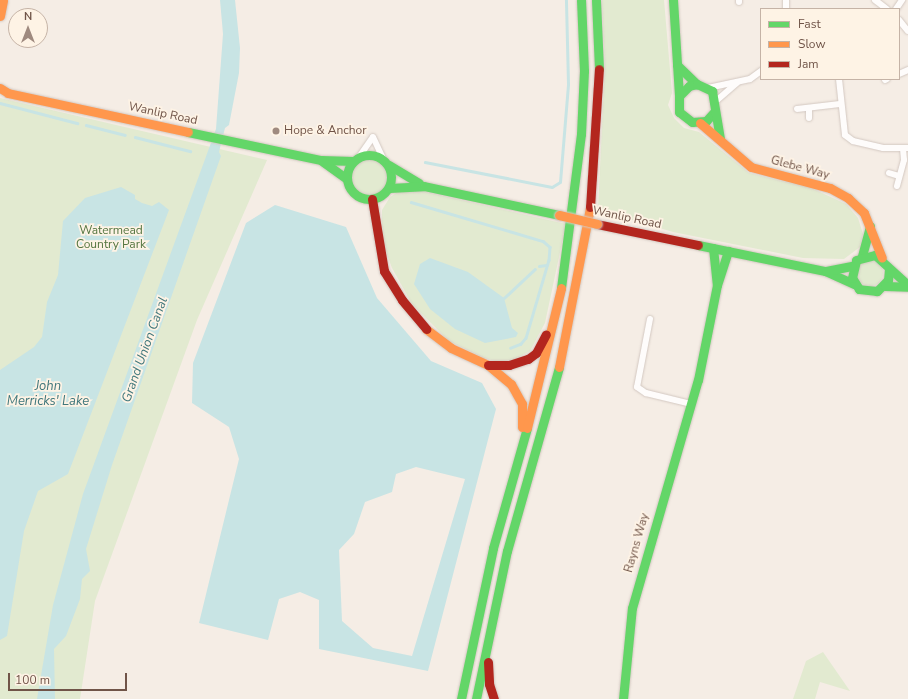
<!DOCTYPE html>
<style>
body{margin:0}
#map{position:relative;width:908px;height:699px;overflow:hidden;background:#f5ede5;font-family:"Nunito Sans",sans-serif}
div>[style]{position:absolute}
.green>*{inset:0;background:#e2ead0}
.round{border-radius:50%}
.water>*{inset:0;background:#c8e4e4}
.stream>*{height:2.5px;margin:-1.25px;padding:0 1.25px;transform-origin:1.25px;border-radius:1.25px;background:#c8e4e4}
.roads{filter:drop-shadow(0 0 1px #d3c8c1) drop-shadow(0 0 1px #d3c8c1)}
.street>*{height:6px;margin:-3px;padding:0 3px;transform-origin:3px;border-radius:3px;background:#fefcfb}
.fast>*{height:9px;margin:-4.5px;padding:0 4.5px;transform-origin:4.5px;border-radius:4.5px;background:#63d668}
.fast>.ring{margin:-4.5px;padding:0;box-sizing:content-box;background:none;border:9px solid #63d668;border-radius:50%}
.slow>*{height:9px;margin:-4.5px;padding:0 4.5px;transform-origin:4.5px;border-radius:4.5px;background:#ff974d}
.jam>*{height:9px;margin:-4.5px;padding:0 4.5px;transform-origin:4.5px;border-radius:4.5px;background:#b3261e}
.bridges{filter:drop-shadow(0 0 1px #d5c9c2) drop-shadow(0 0 1px #d5c9c2)}
.slow-bridge>*{height:9px;margin:-4.5px;padding:0 4.5px;transform-origin:4.5px;border-radius:4.5px;background:#ff974d}
.dots>*{width:11px;height:11px;translate:-50% -50%;box-sizing:border-box;border:2px solid #fef3e5;border-radius:50%}
span{translate:-50% -50%;white-space:nowrap;text-align:center;line-height:1.15;-webkit-text-stroke:3.5px #fef3e5;paint-order:stroke}
.street-label{font-size:12px;color:#705448}
.poi-label{font-size:12px;color:#705448}
.left{translate:0 -50%;text-align:left}
.park-label{font-size:12px;color:#547641}
.water-label{font-size:13px;color:#40777c;font-style:italic}
.legend{position:absolute;left:760px;top:8px;width:140px;height:72px;box-sizing:border-box;background:#fef3e5;border:1px solid #c5b3a6;margin:0;padding:5px 7px;list-style:none;font-size:12px;color:#705448}
.legend li{display:flex;align-items:center;gap:8px;height:20px}
.legend b{width:20px;border:1px solid #c5b3a6}
.north{position:absolute;left:8px;top:8px;width:40px;height:40px;box-sizing:border-box;background:#fef3e5;border:1px solid #c5b3a6;border-radius:50%;rotate:0deg;font-size:11px;font-weight:700;line-height:16px;text-align:center;color:#705448}
.north::after{content:'';display:block;margin:auto;width:14px;height:18px;background:#9f8a7f;clip-path:polygon(50% 0,100% 100%,50% 72%,0 100%)}
.scale{position:absolute;left:8px;top:673px;width:119px;height:18px;box-sizing:border-box;border:2px solid #705448;border-top:0;padding-left:5px;font-size:12px;line-height:14px;white-space:nowrap;color:#705448;-webkit-text-stroke:3px #fef3e5;paint-order:stroke}
</style>
<div id="map">
<div class="green">
<div style="clip-path:polygon(602px 0,664px 0,672px 93px,668px 105px,674px 118px,684px 128px,699px 132px,749px 173px,811px 188px,846px 204px,858px 218px,863px 234px,860px 247px,844px 259px,803px 258px,673px 232px,598px 210px,605px 64px)"></div>
<div style="clip-path:polygon(0 98px,267px 160px,197px 320px,95px 601px,80px 699px,0 699px)"></div>
<div class="round" style="left:347px;top:155px;width:44px;height:44px"></div>
<div style="clip-path:polygon(417px 190px,566px 224px,545px 323px,530px 351px,515px 359px,499px 362px,484px 358px,449px 341px,412px 304px,392px 268px,384px 246px,382px 224px,382px 210px,390px 197px,398px 192px)"></div>
<div class="round" style="left:857px;top:260px;width:26px;height:26px"></div>
<div style="clip-path:polygon(823px 652px,850px 691px,820px 682px,815px 699px,793px 699px,806px 661px)"></div>
</div>
<div class="water">
<div style="clip-path:polygon(220px 0,235px 0,240px 48px,239px 73px,229px 125px,225px 128px,219px 152px,221px 156px,112px 465px,86px 549px,90px 571px,82px 579px,80px 599px,66px 636px,54px 649px,55px 699px,37px 699px,53px 605px,83px 494px,216px 129px,223px 34px)"></div>
<div style="clip-path:polygon(121px 187px,135px 195px,135px 199px,142px 203px,152px 206px,159px 202px,169px 210px,68px 474px,38px 491px,24px 531px,7px 636px,0 640px,0 370px,34px 347px,42px 337px,47px 302px,58px 275px,63px 221px,85px 198px)"></div>
<div style="clip-path:polygon(evenodd,275px 205px,346px 227px,377px 298px,431px 361px,482px 383px,496px 409px,428px 671px,319px 649px,319px 600px,300px 592px,279px 599px,268px 640px,199px 623px,239px 459px,229px 427px,192px 403px,193px 363px,246px 223px,275px 205px,416px 467px,465px 479px,412px 656px,373px 648px,342px 621px,339px 550px,354px 534px,365px 502px,392px 492px,396px 474px,416px 467px)"></div>
<div style="clip-path:polygon(430px 258px,468px 272px,504px 298px,512px 328px,518px 333px,516px 337px,485px 343px,455px 329px,430px 309px,414px 284px,420px 264px)"></div>
</div>
<div class="stream">
<div style="left:0;top:103px;width:80px;rotate:14.6deg"></div>
<div style="left:86px;top:125px;width:40px;rotate:14.4deg"></div>
<div style="left:135px;top:137px;width:57px;rotate:14.3deg"></div>
<div style="left:425px;top:162px;width:129px;rotate:11.1deg"></div>
<div style="left:552px;top:187px;width:9px;rotate:-32deg"></div>
<div style="left:560px;top:182px;width:98px;rotate:-85.3deg"></div>
<div style="left:568px;top:84px;width:84px;rotate:-91.4deg"></div>
<div style="left:411px;top:202px;width:138px;rotate:16.5deg"></div>
<div style="left:543px;top:241px;width:9px;rotate:41deg"></div>
<div style="left:550px;top:247px;width:13px;rotate:94deg"></div>
<div style="left:549px;top:260px;width:81px;rotate:106.4deg"></div>
<div style="left:526px;top:338px;width:8px;rotate:130deg"></div>
<div style="left:521px;top:344px;width:11px;rotate:158deg"></div>
<div style="left:539px;top:266px;width:7px;rotate:-8deg"></div>
<div style="left:504px;top:298px;width:42px;rotate:-43.1deg"></div>
</div>
<div class="roads">
<div class="street">
<div style="left:739px;top:0;width:2px;rotate:90deg"></div>
<div style="left:786px;top:0;width:9px;rotate:90deg"></div>
<div style="left:875px;top:0;width:15px;rotate:37deg"></div>
<div style="left:896px;top:9px;width:11px;rotate:-56deg"></div>
<div style="left:899px;top:20px;width:14px;rotate:51deg"></div>
<div style="left:899px;top:74px;width:10px;rotate:-24deg"></div>
<div style="left:839px;top:79px;width:56px;rotate:83.9deg"></div>
<div style="left:845px;top:135px;width:10px;rotate:37deg"></div>
<div style="left:853px;top:141px;width:31px;rotate:13deg"></div>
<div style="left:883px;top:148px;width:25px"></div>
<div style="left:885px;top:80px;width:2px;rotate:-27deg"></div>
<div style="left:708px;top:88px;width:43px;rotate:-12.1deg"></div>
<div style="left:750px;top:79px;width:14px;rotate:-36deg"></div>
<div style="left:716px;top:101px;width:28px;rotate:-41deg"></div>
<div style="left:809px;top:108px;width:10px;rotate:90deg"></div>
<div style="left:797px;top:109px;width:43px;rotate:-6.6deg"></div>
<div style="left:373px;top:137px;width:23px;rotate:65deg"></div>
<div style="left:359px;top:157px;width:24px;rotate:-55deg"></div>
<div style="left:889px;top:173px;width:10px;rotate:17deg"></div>
<div style="left:897px;top:186px;width:27px;rotate:-75deg"></div>
<div style="left:904px;top:160px;width:11px;rotate:-95deg"></div>
<div style="left:650px;top:319px;width:69px;rotate:100.8deg"></div>
<div style="left:637px;top:387px;width:11px;rotate:34deg"></div>
<div style="left:646px;top:393px;width:46px;rotate:13.7deg"></div>
</div>
<div class="fast">
<div style="left:596px;top:0;width:69px;rotate:87.5deg"></div>
<div style="left:673px;top:0;width:96px;rotate:86.4deg"></div>
<div style="left:677px;top:65px;width:28px;rotate:44deg"></div>
<div style="left:715px;top:111px;width:13px;rotate:132deg"></div>
<div style="left:706px;top:121px;width:14px;rotate:176deg"></div>
<div style="left:692px;top:122px;width:16px;rotate:-142deg"></div>
<div style="left:679px;top:112px;width:16px;rotate:-90deg"></div>
<div style="left:679px;top:96px;width:14px;rotate:-45deg"></div>
<div style="left:689px;top:86px;width:8px;rotate:-14deg"></div>
<div style="left:697px;top:84px;width:17px;rotate:25deg"></div>
<div style="left:712px;top:91px;width:49px;rotate:80.5deg"></div>
<div style="left:188px;top:132px;width:136px;rotate:11.9deg"></div>
<div style="left:321px;top:160px;width:32px;rotate:2deg"></div>
<div class="ring" style="left:347px;top:155px;width:35px;height:35px"></div>
<div style="left:322px;top:161px;width:31px;rotate:36deg"></div>
<div style="left:389px;top:165px;width:35px;rotate:31deg"></div>
<div style="left:389px;top:188px;width:35px;rotate:-3deg"></div>
<div style="left:424px;top:186px;width:138px;rotate:12.1deg"></div>
<div style="left:698px;top:245px;width:130px;rotate:11.6deg"></div>
<div style="left:825px;top:271px;width:32px;rotate:24deg"></div>
<div style="left:713px;top:248px;width:37px;rotate:84deg"></div>
<div style="left:862px;top:256px;width:31px;rotate:-75deg"></div>
<div style="left:889px;top:269px;width:11px;rotate:95deg"></div>
<div style="left:888px;top:280px;width:16px;rotate:135deg"></div>
<div style="left:877px;top:291px;width:18px;rotate:-174deg"></div>
<div style="left:859px;top:289px;width:13px;rotate:-122deg"></div>
<div style="left:852px;top:278px;width:18px;rotate:-77deg"></div>
<div style="left:856px;top:260px;width:20px;rotate:-15deg"></div>
<div style="left:875px;top:255px;width:45px;rotate:42.3deg"></div>
<div style="left:826px;top:271px;width:26px;rotate:-11deg"></div>
<div style="left:885px;top:286px;width:23px;rotate:2deg"></div>
<div style="left:561px;top:288px;width:155px;rotate:-82.6deg"></div>
<div style="left:581px;top:134px;width:63px;rotate:-87.3deg"></div>
<div style="left:584px;top:71px;width:71px;rotate:-92.4deg"></div>
<div style="left:461px;top:699px;width:154px;rotate:-78deg"></div>
<div style="left:493px;top:548px;width:125px;rotate:-74.2deg"></div>
<div style="left:476px;top:699px;width:151px;rotate:-78.2deg"></div>
<div style="left:507px;top:551px;width:191px;rotate:-74.2deg"></div>
<div style="left:623px;top:699px;width:91px;rotate:-84.4deg"></div>
<div style="left:632px;top:608px;width:237px;rotate:-73.9deg"></div>
<div style="left:698px;top:380px;width:97px;rotate:-78.7deg"></div>
<div style="left:717px;top:285px;width:36px;rotate:-72deg"></div>
</div>
<div class="slow">
<div style="left:0;top:16px;width:16px;rotate:-79deg"></div>
<div style="left:0;top:88px;width:9px;rotate:32deg"></div>
<div style="left:8px;top:93px;width:184px;rotate:12.2deg"></div>
<div style="left:700px;top:123px;width:67px;rotate:40.8deg"></div>
<div style="left:751px;top:167px;width:82px;rotate:14.9deg"></div>
<div style="left:830px;top:188px;width:21px;rotate:29deg"></div>
<div style="left:848px;top:198px;width:22px;rotate:43deg"></div>
<div style="left:864px;top:213px;width:48px;rotate:68.2deg"></div>
<div style="left:426px;top:329px;width:31px;rotate:37deg"></div>
<div style="left:451px;top:348px;width:41px;rotate:24.7deg"></div>
<div style="left:488px;top:365px;width:30px;rotate:40deg"></div>
<div style="left:511px;top:384px;width:23px;rotate:61deg"></div>
<div style="left:522px;top:404px;width:23px;rotate:90deg"></div>
<div style="left:559px;top:367px;width:163px;rotate:-79deg"></div>
<div style="left:527px;top:428px;width:144px;rotate:-76.3deg"></div>
</div>
<div class="jam">
<div style="left:372px;top:199px;width:73px;rotate:80.5deg"></div>
<div style="left:384px;top:271px;width:34px;rotate:58deg"></div>
<div style="left:402px;top:300px;width:38px;rotate:50deg"></div>
<div style="left:590px;top:207px;width:138px;rotate:-86.3deg"></div>
<div style="left:597px;top:224px;width:103px;rotate:11.7deg"></div>
<div style="left:488px;top:365px;width:21px"></div>
<div style="left:509px;top:365px;width:20px;rotate:-18deg"></div>
<div style="left:528px;top:359px;width:10px;rotate:-37deg"></div>
<div style="left:536px;top:353px;width:21px;rotate:-62deg"></div>
<div style="left:488px;top:662px;width:22px;rotate:87deg"></div>
<div style="left:489px;top:684px;width:16px;rotate:72deg"></div>
</div>
</div>
<div class="bridges">
<div class="slow-bridge">
<div style="left:559px;top:215px;width:39px;rotate:13deg"></div>
</div>
</div>
<div class="dots">
<div style="left:276px;top:131px;background:#9f8a7f"></div>
</div>
<div class="street-label">
<span style="left:163px;top:114px;rotate:12deg">Wanlip Road</span>
<span style="left:800px;top:168px;rotate:15deg">Glebe Way</span>
<span style="left:627px;top:218px;rotate:12deg">Wanlip Road</span>
<span style="left:637px;top:543px;rotate:-74deg">Rayns Way</span>
</div>
<div class="poi-label">
<span class="left" style="left:284px;top:131px">Hope &amp; Anchor</span>
</div>
<div class="park-label">
<span style="left:111px;top:238px">Watermead<br>Country Park</span>
</div>
<div class="water-label">
<span style="left:145px;top:350px;rotate:-70deg">Grand Union Canal</span>
<span style="left:48px;top:394px">John<br>Merricks' Lake</span>
</div>
<ul class="legend">
<li><b style="height:5px;background:#63d668"></b>Fast</li>
<li><b style="height:5px;background:#ff974d"></b>Slow</li>
<li><b style="height:5px;background:#b3261e"></b>Jam</li>
</ul>
<div class="north">N</div>
<div class="scale">100 m</div>
</div>
